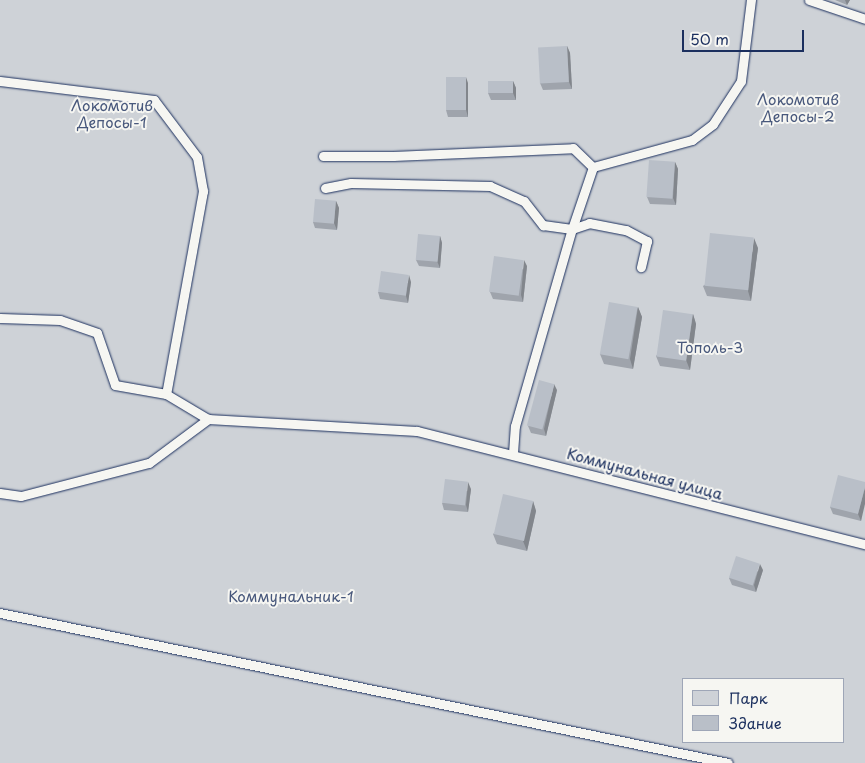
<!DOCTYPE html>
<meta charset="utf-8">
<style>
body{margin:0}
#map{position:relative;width:865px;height:763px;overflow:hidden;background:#edeeec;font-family:"Playpen Sans",sans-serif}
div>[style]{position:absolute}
.green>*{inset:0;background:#ced2d7}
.roads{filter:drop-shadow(0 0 1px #1b2f5e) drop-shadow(0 0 1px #1b2f5e)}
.lane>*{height:9px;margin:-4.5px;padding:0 4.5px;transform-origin:4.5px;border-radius:4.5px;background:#f6f6f2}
.wall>*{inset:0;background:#9fa4ac}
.shaded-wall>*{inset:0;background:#82868c}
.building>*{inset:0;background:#b9bfc8;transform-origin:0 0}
span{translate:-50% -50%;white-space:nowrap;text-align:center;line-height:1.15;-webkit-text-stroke:4px #f6f6f2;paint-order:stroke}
.park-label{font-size:15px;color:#48587c}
.street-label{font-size:15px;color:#1b2f5e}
.legend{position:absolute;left:682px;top:678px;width:162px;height:65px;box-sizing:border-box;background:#f6f6f2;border:1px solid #9ea6b7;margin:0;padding:6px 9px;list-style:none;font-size:15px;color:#1b2f5e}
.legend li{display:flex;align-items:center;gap:10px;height:25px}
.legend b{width:25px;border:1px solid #9ea6b7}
.scale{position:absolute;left:682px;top:30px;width:122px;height:22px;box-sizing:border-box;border:2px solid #1b2f5e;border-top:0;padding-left:6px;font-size:15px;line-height:18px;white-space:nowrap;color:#1b2f5e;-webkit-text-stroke:4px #f6f6f2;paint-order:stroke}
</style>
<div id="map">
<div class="green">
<div style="clip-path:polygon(evenodd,0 0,865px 0,865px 763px,0 763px,0 0,684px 679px,844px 679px,844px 742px,684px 742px,684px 679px)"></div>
</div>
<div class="roads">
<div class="lane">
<div style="left:809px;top:0;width:59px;rotate:18.7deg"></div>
<div style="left:0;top:81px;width:155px;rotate:7deg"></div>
<div style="left:154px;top:100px;width:71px;rotate:53deg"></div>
<div style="left:197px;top:157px;width:35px;rotate:80deg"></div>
<div style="left:203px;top:191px;width:206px;rotate:100.3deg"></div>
<div style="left:323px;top:156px;width:70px"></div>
<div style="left:393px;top:156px;width:180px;rotate:-2.5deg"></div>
<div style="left:573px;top:148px;width:28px;rotate:44deg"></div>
<div style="left:325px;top:188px;width:26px;rotate:-11deg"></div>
<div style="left:351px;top:183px;width:139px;rotate:1.2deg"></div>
<div style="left:490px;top:186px;width:37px;rotate:24deg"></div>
<div style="left:524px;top:201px;width:31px;rotate:52deg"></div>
<div style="left:543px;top:225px;width:29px;rotate:8deg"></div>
<div style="left:572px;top:229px;width:18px;rotate:-19deg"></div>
<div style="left:589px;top:223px;width:38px;rotate:11deg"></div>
<div style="left:626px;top:230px;width:24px;rotate:28deg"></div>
<div style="left:647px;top:241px;width:27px;rotate:103deg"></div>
<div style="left:0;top:318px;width:60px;rotate:1.9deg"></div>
<div style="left:60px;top:320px;width:39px;rotate:19deg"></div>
<div style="left:97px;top:333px;width:55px;rotate:70.9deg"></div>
<div style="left:115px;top:385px;width:52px;rotate:10deg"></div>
<div style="left:166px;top:394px;width:49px;rotate:30.8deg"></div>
<div style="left:513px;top:453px;width:27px;rotate:-86deg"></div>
<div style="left:515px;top:426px;width:205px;rotate:-73.9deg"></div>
<div style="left:572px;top:229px;width:65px;rotate:-71.3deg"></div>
<div style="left:593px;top:167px;width:103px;rotate:-15.3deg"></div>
<div style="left:692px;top:140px;width:26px;rotate:-37deg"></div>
<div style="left:713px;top:124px;width:51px;rotate:-56.9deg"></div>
<div style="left:741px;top:81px;width:82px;rotate:-83deg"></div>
<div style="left:0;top:493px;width:21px;rotate:8deg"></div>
<div style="left:21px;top:496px;width:132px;rotate:-14.5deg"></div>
<div style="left:149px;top:463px;width:74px;rotate:-36.7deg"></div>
<div style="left:208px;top:419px;width:209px;rotate:3.3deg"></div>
<div style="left:417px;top:431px;width:462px;rotate:14.2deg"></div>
<div style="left:0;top:613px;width:743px;rotate:11.64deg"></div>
</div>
</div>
<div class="wall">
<div style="clip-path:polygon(835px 0,850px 0,847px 5px)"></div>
<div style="clip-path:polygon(567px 46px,570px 53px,572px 89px,543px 90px,540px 83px)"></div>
<div style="clip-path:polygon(513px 81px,516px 88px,516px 100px,491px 100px,488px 93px)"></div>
<div style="clip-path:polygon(468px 83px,468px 117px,448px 117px,446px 110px)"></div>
<div style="clip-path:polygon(675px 162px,678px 169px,676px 205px,650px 204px,647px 197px)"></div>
<div style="clip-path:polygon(336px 201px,339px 208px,337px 230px,315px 228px,313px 222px)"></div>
<div style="clip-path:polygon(440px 236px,442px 243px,440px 268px,419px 266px,416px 260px)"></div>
<div style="clip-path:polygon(758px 248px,751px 301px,707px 296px,703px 286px)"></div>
<div style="clip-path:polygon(527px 266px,523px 302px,493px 299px,490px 292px)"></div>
<div style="clip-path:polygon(411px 282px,408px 303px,380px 299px,378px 292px)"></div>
<div style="clip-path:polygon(638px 307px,642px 317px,633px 369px,604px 364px,600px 354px)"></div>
<div style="clip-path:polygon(693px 314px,696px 324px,690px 370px,660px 366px,656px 356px)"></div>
<div style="clip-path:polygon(557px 390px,546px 436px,531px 433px,528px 426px)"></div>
<div style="clip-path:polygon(865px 482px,861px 521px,833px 514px,830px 507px)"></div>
<div style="clip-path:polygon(471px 489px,468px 512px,444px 510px,442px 503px)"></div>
<div style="clip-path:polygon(533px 501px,536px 511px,527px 551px,497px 544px,493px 534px)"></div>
<div style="clip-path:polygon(763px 570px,756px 592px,732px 585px,729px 578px)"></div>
</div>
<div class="shaded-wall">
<div style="clip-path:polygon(845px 0,850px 0,847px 5px)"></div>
<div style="clip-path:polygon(567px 46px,570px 53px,572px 89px,569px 82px)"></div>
<div style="clip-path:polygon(466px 77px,468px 83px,468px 117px,466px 110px)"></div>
<div style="clip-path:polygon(513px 81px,516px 88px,516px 100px,513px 93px)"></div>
<div style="clip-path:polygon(675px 162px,678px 169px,676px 205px,673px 198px)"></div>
<div style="clip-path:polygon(336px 201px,339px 208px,337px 230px,334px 223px)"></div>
<div style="clip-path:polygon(440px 236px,442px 243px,440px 268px,437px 261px)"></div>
<div style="clip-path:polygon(754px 238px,758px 248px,751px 301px,748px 291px)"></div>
<div style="clip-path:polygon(524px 260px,527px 266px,523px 302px,521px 295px)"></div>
<div style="clip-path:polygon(409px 275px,411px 282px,408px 303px,406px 296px)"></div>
<div style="clip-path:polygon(638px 307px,642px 317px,633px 369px,630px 359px)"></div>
<div style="clip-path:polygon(693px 314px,696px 324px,690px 370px,686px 360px)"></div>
<div style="clip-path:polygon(554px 384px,557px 390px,546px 436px,544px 429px)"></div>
<div style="clip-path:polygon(468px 482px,471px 489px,468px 512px,466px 505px)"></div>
<div style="clip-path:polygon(865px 487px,865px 504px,861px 521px,858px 514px)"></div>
<div style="clip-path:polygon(533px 501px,536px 511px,527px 551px,523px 541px)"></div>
<div style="clip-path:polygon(760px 564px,763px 570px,756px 592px,754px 585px)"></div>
</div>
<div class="building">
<div style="left:567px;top:46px;width:36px;height:29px;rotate:87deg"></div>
<div style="left:446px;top:77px;width:20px;height:33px"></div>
<div style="left:488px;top:81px;width:25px;height:12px"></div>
<div style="left:649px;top:160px;width:26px;height:37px;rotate:4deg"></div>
<div style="left:315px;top:199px;width:21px;height:23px;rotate:5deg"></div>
<div style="left:710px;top:233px;width:44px;height:53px;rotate:6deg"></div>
<div style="left:418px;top:234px;width:22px;height:26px;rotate:5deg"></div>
<div style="left:494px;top:256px;width:30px;height:36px;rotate:8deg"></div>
<div style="left:381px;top:271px;width:28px;height:21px;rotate:8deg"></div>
<div style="left:609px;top:302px;width:29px;height:53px;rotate:10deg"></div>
<div style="left:663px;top:310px;width:30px;height:47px;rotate:8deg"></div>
<div style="left:539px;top:380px;width:16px;height:47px;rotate:15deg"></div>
<div style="clip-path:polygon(838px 475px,865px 482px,865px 487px,858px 514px,830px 507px)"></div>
<div style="left:445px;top:479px;width:23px;height:24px;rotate:7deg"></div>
<div style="left:503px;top:494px;width:31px;height:41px;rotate:13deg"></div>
<div style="left:736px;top:556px;width:25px;height:23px;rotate:18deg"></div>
</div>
<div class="park-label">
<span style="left:798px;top:107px">Локомотив<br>Депосы-2</span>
<span style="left:112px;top:113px">Локомотив<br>Депосы-1</span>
<span style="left:710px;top:347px">Тополь-3</span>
<span style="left:291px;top:596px">Коммунальник-1</span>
</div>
<div class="street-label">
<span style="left:645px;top:473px;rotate:15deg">Коммунальная улица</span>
</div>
<ul class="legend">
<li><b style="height:14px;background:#ced2d7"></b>Парк</li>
<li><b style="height:14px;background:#b9bfc8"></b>Здание</li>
</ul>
<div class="scale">50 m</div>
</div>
